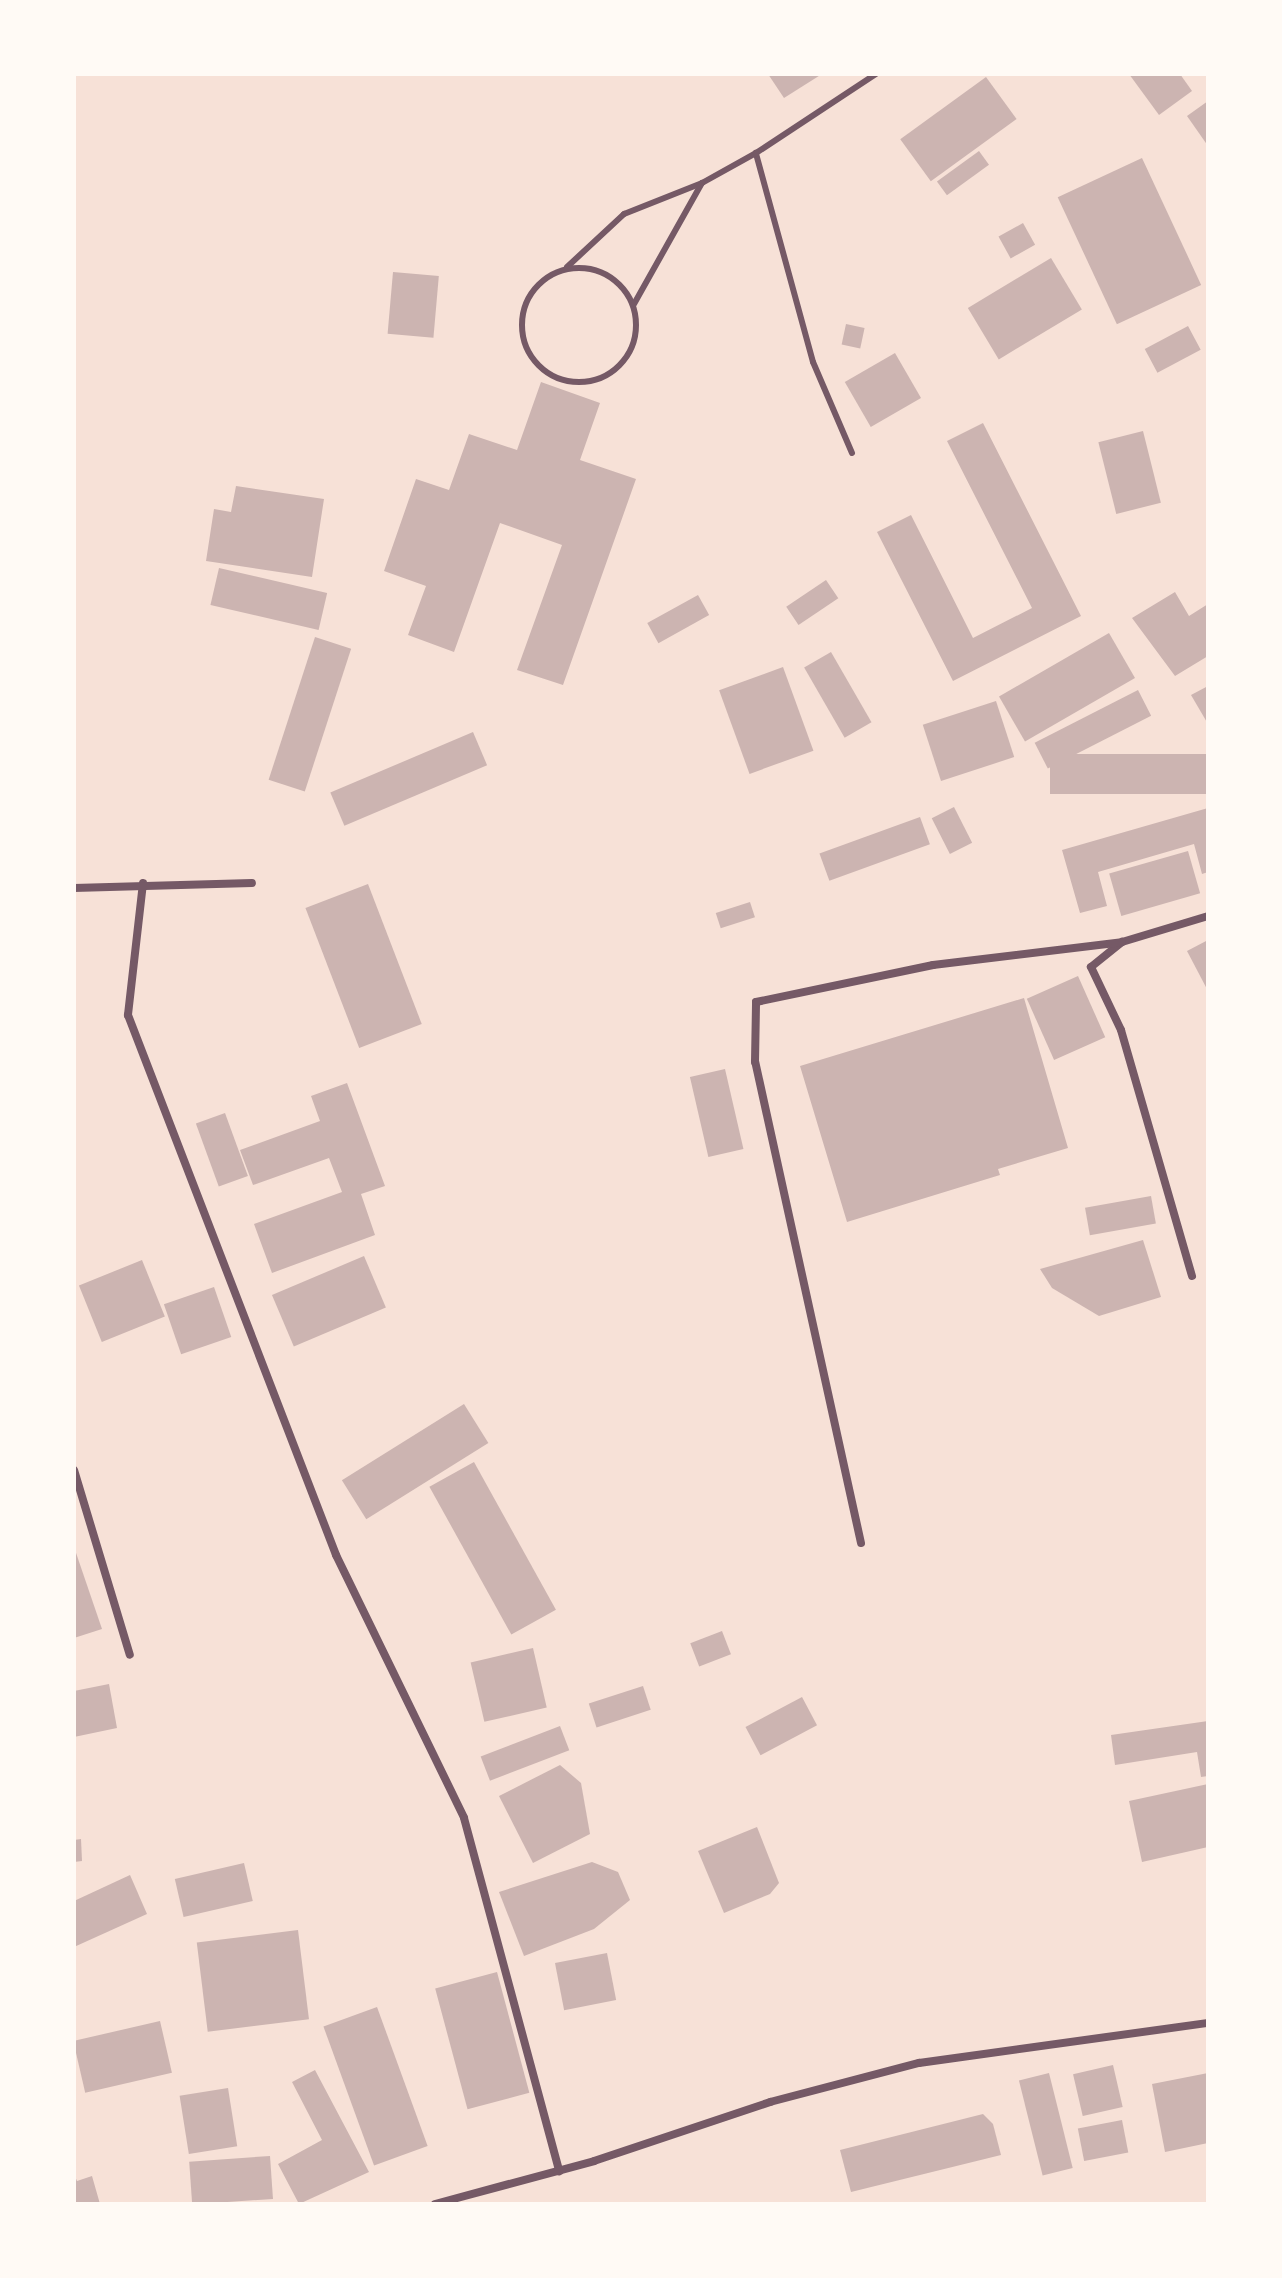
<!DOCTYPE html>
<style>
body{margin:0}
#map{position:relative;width:1282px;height:2278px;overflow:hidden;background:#f7e1d7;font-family:"Source Sans 3",sans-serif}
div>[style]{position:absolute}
.building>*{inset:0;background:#ccb4b1;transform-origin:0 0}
.service>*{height:6px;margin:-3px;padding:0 3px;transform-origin:3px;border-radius:3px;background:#755966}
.service>.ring{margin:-3px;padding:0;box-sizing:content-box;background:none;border:6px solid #755966;border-radius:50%}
.minor>*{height:8px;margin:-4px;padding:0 4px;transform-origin:4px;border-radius:4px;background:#755966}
span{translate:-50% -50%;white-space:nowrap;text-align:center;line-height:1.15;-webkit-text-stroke:8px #fffaf5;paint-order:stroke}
.frame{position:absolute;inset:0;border:76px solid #fffaf5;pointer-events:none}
</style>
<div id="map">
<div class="building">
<div style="clip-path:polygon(768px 74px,822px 74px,784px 98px)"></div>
<div style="clip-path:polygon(1129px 74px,1180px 74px,1192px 91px,1159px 115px)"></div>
<div style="left:986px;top:77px;width:52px;height:106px;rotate:54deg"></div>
<div style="clip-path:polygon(1208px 101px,1208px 146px,1187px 116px)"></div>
<div style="left:979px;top:151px;width:17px;height:52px;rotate:54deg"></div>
<div style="left:1142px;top:158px;width:140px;height:93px;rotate:65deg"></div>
<div style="left:1023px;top:223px;width:25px;height:28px;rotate:61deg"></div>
<div style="left:1051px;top:258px;width:60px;height:97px;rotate:59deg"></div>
<div style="left:393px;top:272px;width:46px;height:62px;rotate:5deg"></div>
<div style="left:846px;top:324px;width:19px;height:21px;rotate:12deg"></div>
<div style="left:1188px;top:326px;width:27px;height:49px;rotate:62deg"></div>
<div style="left:895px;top:353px;width:52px;height:58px;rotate:60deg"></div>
<div style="clip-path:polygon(541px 382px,600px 403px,580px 460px,636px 479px,563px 685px,517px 670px,562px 545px,500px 523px,454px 652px,408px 635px,426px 586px,384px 571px,416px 479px,449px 490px,469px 434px,517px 450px)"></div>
<div style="clip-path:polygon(983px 423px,1081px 616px,953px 681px,877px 532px,911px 515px,973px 638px,1032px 608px,947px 441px)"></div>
<div style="left:1143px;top:431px;width:74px;height:46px;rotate:76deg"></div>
<div style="clip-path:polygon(236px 486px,324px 499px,312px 577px,206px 561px,214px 509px,231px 512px)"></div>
<div style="left:219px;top:568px;width:111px;height:38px;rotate:13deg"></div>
<div style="left:826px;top:580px;width:22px;height:48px;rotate:56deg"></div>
<div style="clip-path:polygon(1175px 592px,1189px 616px,1208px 604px,1208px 656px,1175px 676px,1132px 618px)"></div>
<div style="left:698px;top:595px;width:23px;height:58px;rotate:61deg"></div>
<div style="left:1109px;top:633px;width:52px;height:127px;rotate:60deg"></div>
<div style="left:315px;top:637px;width:38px;height:150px;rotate:18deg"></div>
<div style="left:831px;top:652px;width:81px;height:31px;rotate:60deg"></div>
<div style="left:783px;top:667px;width:89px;height:68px;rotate:70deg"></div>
<div style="clip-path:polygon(1208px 686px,1208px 724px,1191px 695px)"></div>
<div style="left:1138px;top:690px;width:29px;height:116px;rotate:63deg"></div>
<div style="left:996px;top:701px;width:59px;height:77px;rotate:72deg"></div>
<div style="left:473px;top:732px;width:36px;height:155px;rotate:67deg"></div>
<div style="left:1208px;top:754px;width:40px;height:158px;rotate:90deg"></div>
<div style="left:954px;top:807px;width:40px;height:25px;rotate:63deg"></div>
<div style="clip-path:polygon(1208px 808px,1208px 872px,1202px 874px,1194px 844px,1098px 872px,1107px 906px,1080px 913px,1062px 850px)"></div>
<div style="left:920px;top:817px;width:29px;height:107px;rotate:70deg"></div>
<div style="left:1188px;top:851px;width:44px;height:82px;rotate:74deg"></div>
<div style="left:368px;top:884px;width:150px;height:67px;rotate:69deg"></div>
<div style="left:750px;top:902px;width:16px;height:36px;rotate:72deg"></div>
<div style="clip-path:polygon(1208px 940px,1208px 991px,1187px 951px)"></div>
<div style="left:1078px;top:976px;width:67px;height:56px;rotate:66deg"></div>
<div style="clip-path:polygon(1024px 998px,1068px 1148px,998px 1169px,1000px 1175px,847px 1222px,800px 1066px)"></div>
<div style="left:725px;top:1069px;width:82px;height:36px;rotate:77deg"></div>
<div style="clip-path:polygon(347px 1083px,385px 1186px,361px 1194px,375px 1235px,272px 1273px,254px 1224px,342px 1192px,329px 1158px,253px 1185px,240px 1150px,320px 1121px,311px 1096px)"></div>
<div style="left:225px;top:1113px;width:67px;height:31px;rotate:70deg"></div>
<div style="left:1151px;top:1196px;width:28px;height:67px;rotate:80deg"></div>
<div style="clip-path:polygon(1143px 1240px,1161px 1297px,1099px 1316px,1052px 1288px,1040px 1269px)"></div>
<div style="left:364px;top:1256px;width:56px;height:100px;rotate:67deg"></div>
<div style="left:142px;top:1260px;width:61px;height:68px;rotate:68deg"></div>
<div style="left:214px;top:1287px;width:53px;height:53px;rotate:71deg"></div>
<div style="left:464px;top:1404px;width:46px;height:144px;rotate:58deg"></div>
<div style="left:474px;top:1462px;width:169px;height:51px;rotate:61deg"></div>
<div style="clip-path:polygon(74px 1547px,102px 1629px,74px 1638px)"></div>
<div style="left:722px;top:1631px;width:25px;height:34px;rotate:69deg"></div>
<div style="left:533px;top:1648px;width:61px;height:64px;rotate:77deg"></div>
<div style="clip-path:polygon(109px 1684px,117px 1728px,74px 1737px,74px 1691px)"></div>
<div style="left:643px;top:1686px;width:25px;height:57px;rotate:72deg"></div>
<div style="left:802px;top:1697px;width:32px;height:64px;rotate:62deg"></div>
<div style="clip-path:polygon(1208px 1721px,1208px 1776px,1201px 1777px,1197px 1752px,1115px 1765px,1111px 1735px)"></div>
<div style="left:560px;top:1726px;width:26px;height:85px;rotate:69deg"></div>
<div style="clip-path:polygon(560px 1765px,581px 1783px,590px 1834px,533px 1863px,499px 1796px)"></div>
<div style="clip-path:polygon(1208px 1784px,1208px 1847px,1142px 1862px,1129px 1801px)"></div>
<div style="clip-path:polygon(757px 1827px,779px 1883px,770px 1894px,724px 1913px,698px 1851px)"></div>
<div style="clip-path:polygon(81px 1839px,82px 1861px,74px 1862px,74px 1840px)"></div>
<div style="clip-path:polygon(592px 1862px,618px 1872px,630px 1900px,594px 1929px,524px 1956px,499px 1892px)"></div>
<div style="left:244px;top:1863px;width:39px;height:71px;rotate:77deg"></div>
<div style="clip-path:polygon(130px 1875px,147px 1914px,74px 1947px,74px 1901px)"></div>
<div style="left:298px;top:1930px;width:90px;height:102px;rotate:83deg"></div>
<div style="left:607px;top:1953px;width:48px;height:53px;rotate:79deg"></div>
<div style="left:497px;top:1972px;width:125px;height:64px;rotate:75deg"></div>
<div style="left:377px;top:2007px;width:148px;height:57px;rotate:70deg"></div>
<div style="left:160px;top:2021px;width:53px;height:89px;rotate:77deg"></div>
<div style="left:1113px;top:2065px;width:43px;height:41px;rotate:77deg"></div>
<div style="clip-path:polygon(315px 2070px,369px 2172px,299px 2204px,278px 2164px,322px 2140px,292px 2082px)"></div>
<div style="left:1049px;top:2073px;width:98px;height:31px;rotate:76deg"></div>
<div style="clip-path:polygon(1208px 2073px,1208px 2143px,1165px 2152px,1152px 2084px)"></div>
<div style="left:228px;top:2088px;width:59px;height:49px;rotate:81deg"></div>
<div style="clip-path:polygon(983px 2114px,993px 2124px,1001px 2155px,851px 2192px,840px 2150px)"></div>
<div style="left:1122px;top:2120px;width:33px;height:45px;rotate:79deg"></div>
<div style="left:270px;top:2156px;width:43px;height:81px;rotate:86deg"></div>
<div style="clip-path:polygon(74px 2174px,77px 2181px,92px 2176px,100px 2204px,74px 2204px)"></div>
</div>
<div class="service">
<div style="left:567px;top:267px;width:78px;rotate:-42.9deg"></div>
<div style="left:624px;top:214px;width:84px;rotate:-21.7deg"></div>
<div style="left:702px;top:183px;width:62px;rotate:-29.1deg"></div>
<div class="ring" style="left:522px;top:268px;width:108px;height:108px"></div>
<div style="left:634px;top:304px;width:139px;rotate:-60.7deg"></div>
<div style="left:852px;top:453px;width:99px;rotate:-113.2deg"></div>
<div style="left:813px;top:362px;width:217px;rotate:-105.3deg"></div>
<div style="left:756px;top:153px;width:144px;rotate:-33.4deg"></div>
</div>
<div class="minor">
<div style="left:143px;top:883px;width:133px;rotate:96.5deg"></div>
<div style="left:128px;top:1015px;width:579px;rotate:68.93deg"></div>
<div style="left:336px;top:1555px;width:292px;rotate:64deg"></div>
<div style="left:464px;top:1818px;width:366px;rotate:74.9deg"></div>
<div style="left:74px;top:888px;width:178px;rotate:-1.6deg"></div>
<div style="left:1192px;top:1276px;width:256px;rotate:-106.1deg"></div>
<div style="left:1121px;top:1030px;width:70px;rotate:-115.5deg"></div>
<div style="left:1091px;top:967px;width:40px;rotate:-39deg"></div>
<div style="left:1122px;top:942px;width:90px;rotate:-16.8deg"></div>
<div style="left:74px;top:1470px;width:193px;rotate:73.2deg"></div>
<div style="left:861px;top:1543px;width:493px;rotate:-102.4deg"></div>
<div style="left:755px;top:1062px;width:60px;rotate:-89deg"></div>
<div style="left:756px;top:1002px;width:181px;rotate:-11.8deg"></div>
<div style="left:933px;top:965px;width:190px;rotate:-6.9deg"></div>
<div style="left:435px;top:2204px;width:165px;rotate:-15.1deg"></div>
<div style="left:594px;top:2161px;width:186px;rotate:-18.5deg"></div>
<div style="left:770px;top:2102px;width:154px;rotate:-14.7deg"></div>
<div style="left:919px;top:2063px;width:292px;rotate:-7.9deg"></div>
</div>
<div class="frame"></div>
</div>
